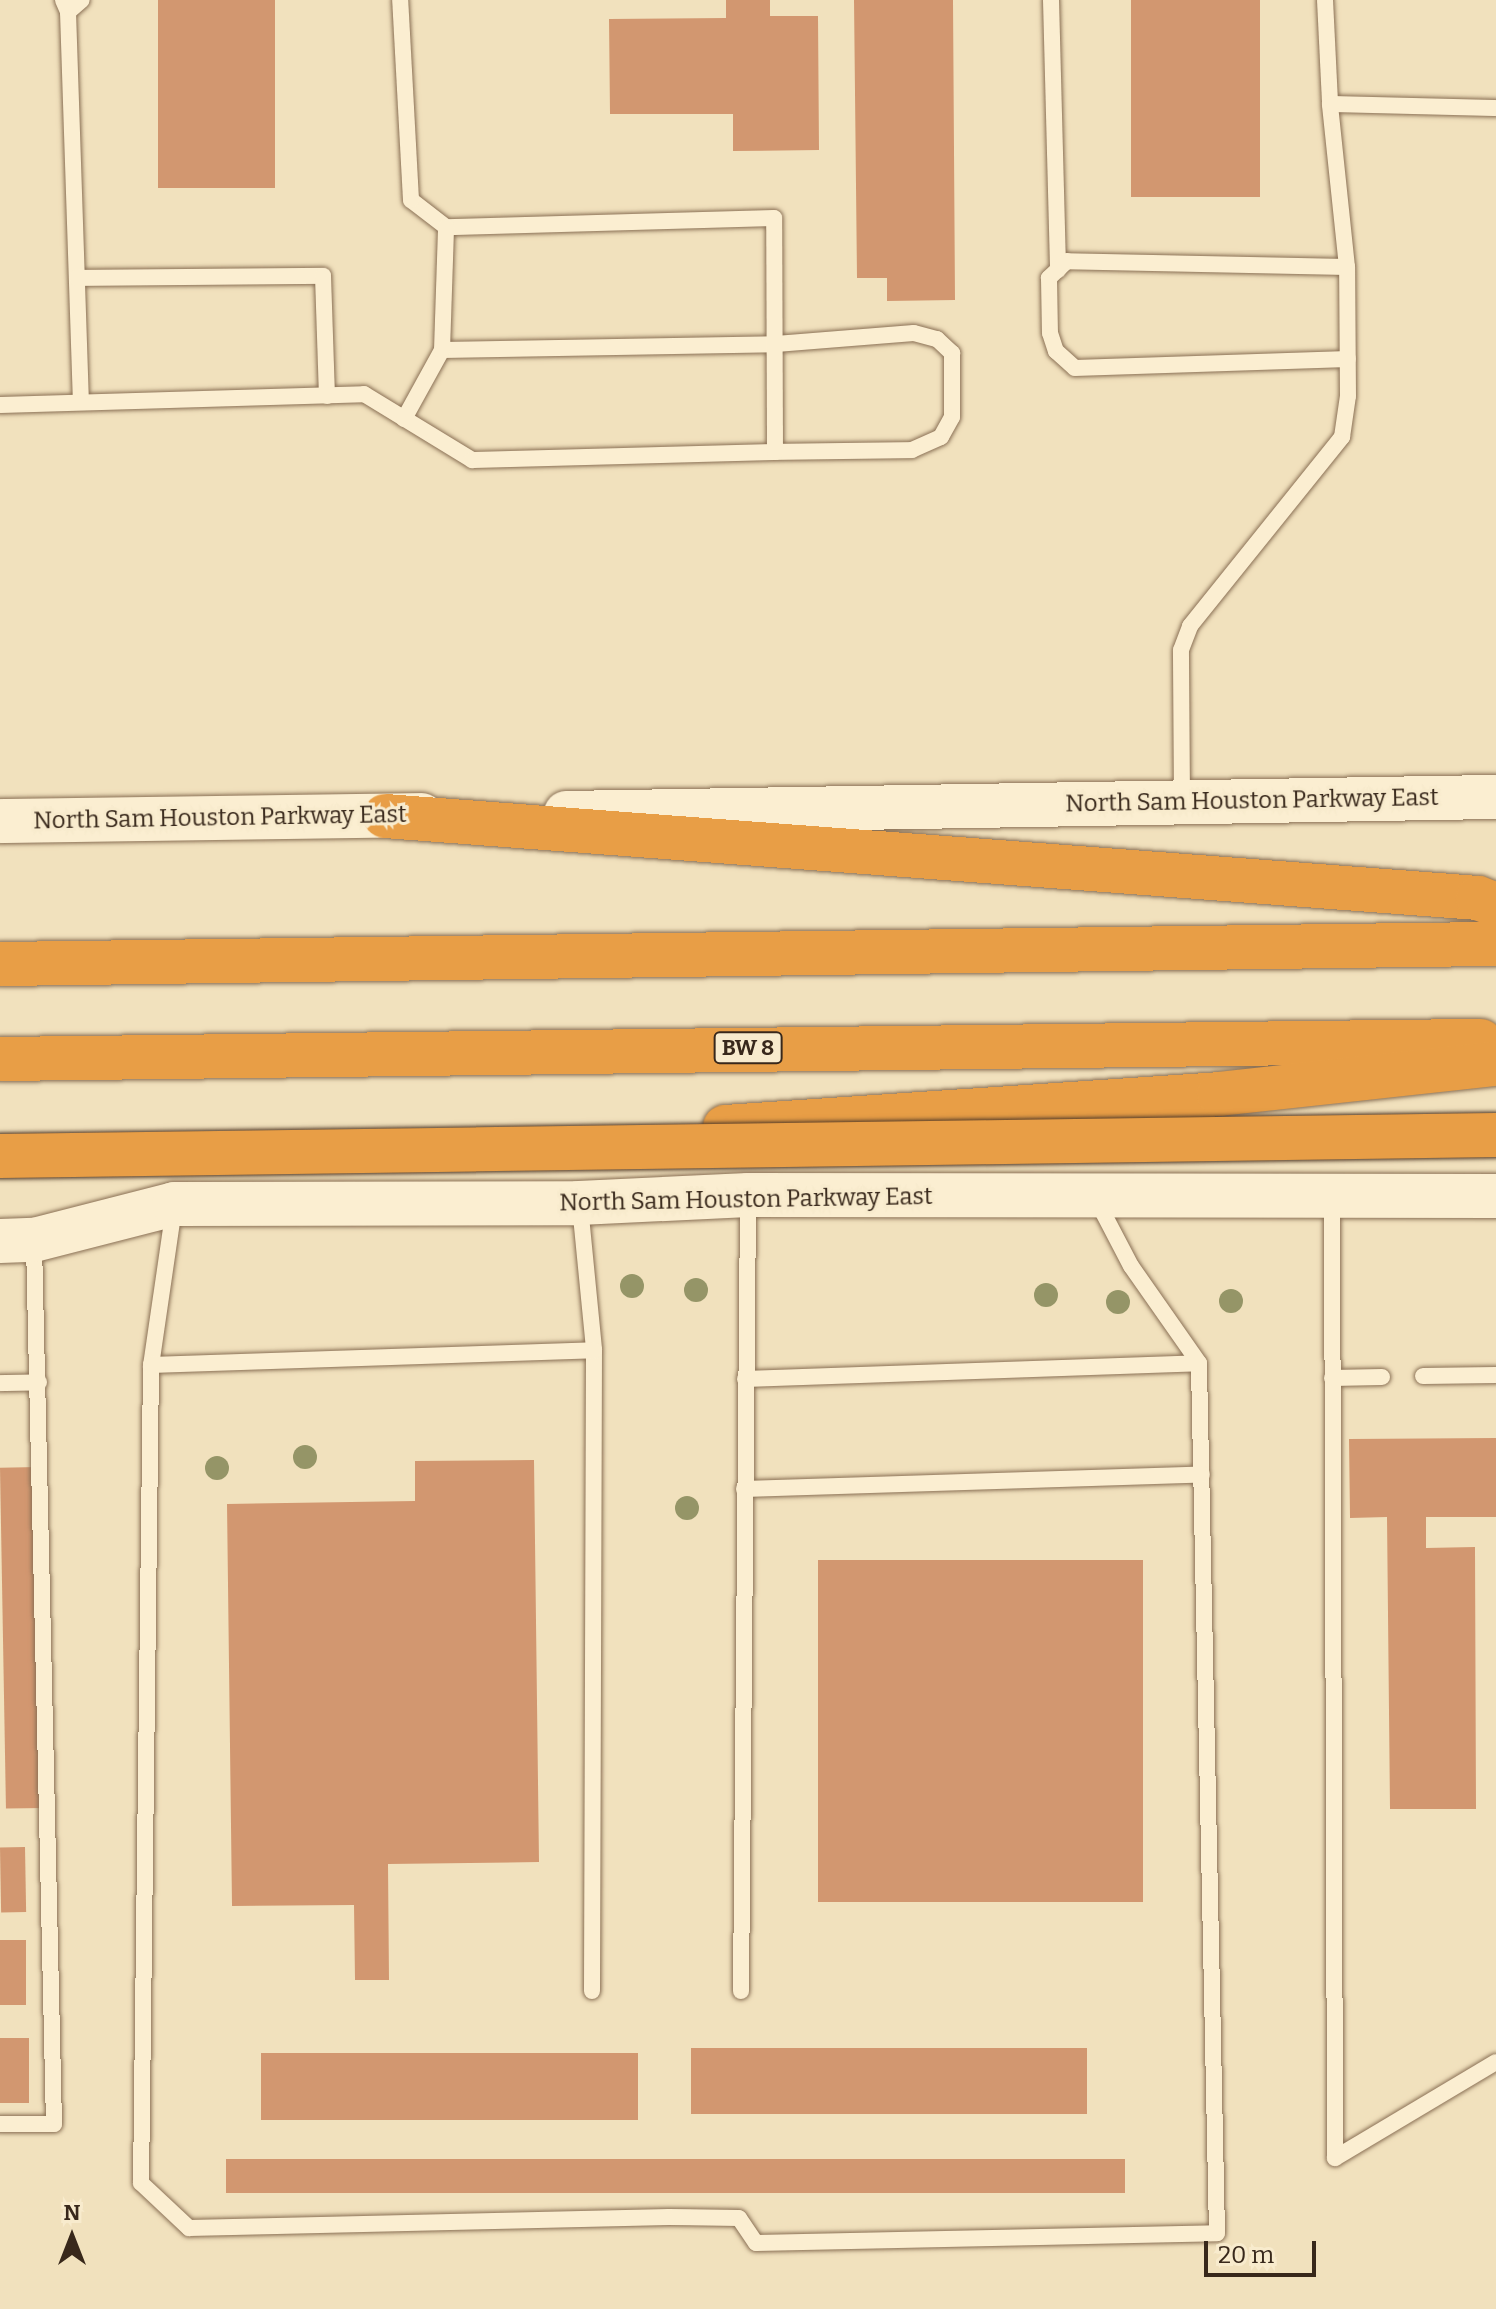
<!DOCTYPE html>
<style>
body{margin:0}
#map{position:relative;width:1496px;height:2309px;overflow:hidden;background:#f1e1bd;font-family:Bitter,serif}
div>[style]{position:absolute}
.building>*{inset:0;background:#d29770;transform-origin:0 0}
.roads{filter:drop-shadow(0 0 2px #8a7055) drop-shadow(0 0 2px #8a7055)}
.service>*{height:16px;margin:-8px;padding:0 8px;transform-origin:8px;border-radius:8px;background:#fbeed1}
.secondary>*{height:44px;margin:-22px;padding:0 22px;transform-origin:22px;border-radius:22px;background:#fbeed1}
.motorway>*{height:44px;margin:-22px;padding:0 22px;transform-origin:22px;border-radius:22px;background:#e89e46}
.bridges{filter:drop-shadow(0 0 2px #573e2a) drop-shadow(0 0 2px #573e2a)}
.motorway-bridge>*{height:44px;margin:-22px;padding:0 22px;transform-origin:22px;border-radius:22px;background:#e89e46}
.trees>*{width:24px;height:24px;margin:-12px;border-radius:50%;background:#959567}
span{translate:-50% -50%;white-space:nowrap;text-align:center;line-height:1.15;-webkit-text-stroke:6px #f8ebcd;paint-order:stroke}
.shield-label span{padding:2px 6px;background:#f8ebcd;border:2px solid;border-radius:6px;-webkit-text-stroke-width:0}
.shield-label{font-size:22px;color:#38281b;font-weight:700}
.street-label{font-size:24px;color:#38281b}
.north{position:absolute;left:32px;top:2197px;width:80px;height:80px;-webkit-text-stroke:6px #f8ebcd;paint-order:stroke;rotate:0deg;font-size:22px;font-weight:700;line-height:32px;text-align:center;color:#38281b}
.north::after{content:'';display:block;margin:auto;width:28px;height:36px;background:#38281b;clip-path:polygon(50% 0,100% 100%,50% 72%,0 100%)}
.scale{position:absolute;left:1204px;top:2241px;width:112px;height:36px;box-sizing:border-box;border:4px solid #38281b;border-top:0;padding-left:10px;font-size:24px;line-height:28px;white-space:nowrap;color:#38281b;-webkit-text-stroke:6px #f8ebcd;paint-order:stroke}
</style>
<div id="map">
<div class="building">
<div style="left:158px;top:0;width:117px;height:188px"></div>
<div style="clip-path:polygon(726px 0,770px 0,770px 16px,818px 16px,819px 150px,733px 151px,733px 114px,610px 114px,609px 19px,726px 18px)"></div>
<div style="clip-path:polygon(854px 0,953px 0,955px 300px,887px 301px,887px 278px,857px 278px)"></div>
<div style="left:1131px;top:0;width:129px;height:197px"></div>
<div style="clip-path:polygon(1496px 1438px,1496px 1517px,1426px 1517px,1426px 1548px,1475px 1547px,1476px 1809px,1390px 1809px,1387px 1517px,1350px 1518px,1349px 1439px)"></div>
<div style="clip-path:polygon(534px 1460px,539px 1862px,388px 1864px,389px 1980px,355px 1980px,354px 1905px,232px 1906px,227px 1504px,415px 1501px,415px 1461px)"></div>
<div style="left:38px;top:1467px;width:341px;height:38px;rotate:89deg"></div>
<div style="left:818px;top:1560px;width:325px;height:342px"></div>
<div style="left:25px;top:1847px;width:65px;height:25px;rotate:89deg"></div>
<div style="left:0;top:1940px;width:26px;height:65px"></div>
<div style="left:0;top:2038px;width:29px;height:65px"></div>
<div style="left:1087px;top:2048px;width:66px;height:396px;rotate:90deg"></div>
<div style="left:638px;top:2053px;width:67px;height:377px;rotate:90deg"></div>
<div style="left:1125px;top:2159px;width:34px;height:899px;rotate:90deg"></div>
</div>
<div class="roads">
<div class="service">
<div style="left:63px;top:0;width:13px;rotate:67deg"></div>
<div style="left:68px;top:12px;width:390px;rotate:88.1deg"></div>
<div style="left:1051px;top:0;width:270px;rotate:88.5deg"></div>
<div style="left:1325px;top:0;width:104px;rotate:87.2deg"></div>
<div style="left:1330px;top:104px;width:166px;rotate:1.4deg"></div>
<div style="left:68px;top:12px;width:18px;rotate:-41deg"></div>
<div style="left:1347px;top:267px;width:280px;rotate:-178.8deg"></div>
<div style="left:1067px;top:261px;width:25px;rotate:137deg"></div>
<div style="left:1049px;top:278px;width:55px;rotate:89deg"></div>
<div style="left:1050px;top:333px;width:19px;rotate:72deg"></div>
<div style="left:1056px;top:351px;width:25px;rotate:42deg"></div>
<div style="left:1075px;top:368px;width:273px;rotate:-1.9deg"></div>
<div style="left:77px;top:278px;width:246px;rotate:-0.5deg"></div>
<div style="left:323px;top:276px;width:120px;rotate:88.1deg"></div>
<div style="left:442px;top:350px;width:334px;rotate:-1deg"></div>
<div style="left:776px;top:344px;width:138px;rotate:-4.6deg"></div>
<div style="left:914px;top:333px;width:24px;rotate:15deg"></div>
<div style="left:937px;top:339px;width:21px;rotate:43deg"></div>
<div style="left:952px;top:353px;width:64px;rotate:90deg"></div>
<div style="left:952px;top:417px;width:23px;rotate:119deg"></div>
<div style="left:941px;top:437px;width:32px;rotate:156deg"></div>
<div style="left:912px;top:450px;width:137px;rotate:179.2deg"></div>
<div style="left:0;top:405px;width:364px;rotate:-1.7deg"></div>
<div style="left:364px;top:394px;width:127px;rotate:31.4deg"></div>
<div style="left:472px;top:460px;width:303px;rotate:-1.5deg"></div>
<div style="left:775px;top:452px;width:234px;rotate:-90.2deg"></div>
<div style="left:774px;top:218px;width:328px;rotate:178.4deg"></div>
<div style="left:446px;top:227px;width:44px;rotate:-142.4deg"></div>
<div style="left:411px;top:200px;width:200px;rotate:-93.1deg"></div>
<div style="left:404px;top:419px;width:79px;rotate:-61.2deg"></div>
<div style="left:442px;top:350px;width:123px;rotate:-88.1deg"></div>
<div style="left:1182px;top:801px;width:151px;rotate:-90.4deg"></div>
<div style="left:1181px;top:650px;width:26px;rotate:-69deg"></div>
<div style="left:1190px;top:626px;width:243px;rotate:-51.2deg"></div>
<div style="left:1342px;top:437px;width:41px;rotate:-81.7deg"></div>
<div style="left:1348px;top:396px;width:129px;rotate:-90.4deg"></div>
<div style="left:1347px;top:267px;width:164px;rotate:-96deg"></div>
<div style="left:1332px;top:1198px;width:960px;rotate:89.82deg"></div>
<div style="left:1335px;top:2158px;width:187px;rotate:-30.8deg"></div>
<div style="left:580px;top:1206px;width:145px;rotate:84.4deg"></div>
<div style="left:594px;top:1350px;width:641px;rotate:90.18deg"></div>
<div style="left:174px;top:1208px;width:159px;rotate:98.3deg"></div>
<div style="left:151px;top:1365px;width:818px;rotate:90.7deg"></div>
<div style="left:141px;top:2183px;width:66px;rotate:43.2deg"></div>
<div style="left:189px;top:2228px;width:480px;rotate:-1.3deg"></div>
<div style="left:669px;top:2217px;width:70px;rotate:0.8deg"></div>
<div style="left:739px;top:2218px;width:30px;rotate:56deg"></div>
<div style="left:756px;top:2243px;width:461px;rotate:-1.2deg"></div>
<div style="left:1217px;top:2233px;width:870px;rotate:-91.19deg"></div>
<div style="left:1199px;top:1363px;width:118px;rotate:-125deg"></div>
<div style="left:1131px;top:1266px;width:76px;rotate:-117.6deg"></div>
<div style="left:151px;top:1365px;width:443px;rotate:-1.9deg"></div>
<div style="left:1423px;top:1376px;width:73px;rotate:-0.8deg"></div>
<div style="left:1332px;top:1378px;width:50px;rotate:-1.1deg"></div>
<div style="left:745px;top:1379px;width:454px;rotate:-2deg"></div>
<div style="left:0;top:1383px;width:39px;rotate:-1deg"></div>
<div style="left:744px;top:1489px;width:458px;rotate:-1.8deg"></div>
<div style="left:741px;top:1991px;width:794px;rotate:-89.49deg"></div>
<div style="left:0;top:2124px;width:54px"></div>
<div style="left:54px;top:2124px;width:884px;rotate:-91.3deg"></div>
</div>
<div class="secondary">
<div style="left:566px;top:813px;width:930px;rotate:-0.99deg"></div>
<div style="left:0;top:821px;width:422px;rotate:-0.8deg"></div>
<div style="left:0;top:1241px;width:34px;rotate:-2deg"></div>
<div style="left:34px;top:1240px;width:145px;rotate:-14.4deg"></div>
<div style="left:174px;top:1204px;width:405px;rotate:-0.1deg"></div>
<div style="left:579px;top:1203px;width:169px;rotate:-2.7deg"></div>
<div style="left:748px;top:1195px;width:748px;rotate:0.08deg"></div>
</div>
<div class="motorway">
<div style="left:385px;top:816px;width:1096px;rotate:4.29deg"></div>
<div style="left:1478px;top:898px;width:19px;rotate:21deg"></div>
<div style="left:0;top:964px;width:1496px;rotate:-0.77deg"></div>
<div style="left:0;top:1059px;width:1481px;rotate:-0.7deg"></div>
<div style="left:725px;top:1127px;width:495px;rotate:-3.8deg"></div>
<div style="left:1219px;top:1094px;width:279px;rotate:-6.2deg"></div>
</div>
</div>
<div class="bridges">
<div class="motorway-bridge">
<div style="left:0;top:1156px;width:1496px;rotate:-0.8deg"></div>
</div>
</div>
<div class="trees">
<div style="left:632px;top:1286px"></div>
<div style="left:696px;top:1290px"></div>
<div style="left:1046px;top:1295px"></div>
<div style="left:1231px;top:1301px"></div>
<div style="left:1118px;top:1302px"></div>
<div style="left:305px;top:1457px"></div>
<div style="left:217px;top:1468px"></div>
<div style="left:687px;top:1508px"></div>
</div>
<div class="shield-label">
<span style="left:748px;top:1048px">BW 8</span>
</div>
<div class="street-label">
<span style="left:1252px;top:801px;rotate:-1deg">North Sam Houston Parkway East</span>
<span style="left:220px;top:818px;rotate:-1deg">North Sam Houston Parkway East</span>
<span style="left:746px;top:1200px;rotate:-1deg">North Sam Houston Parkway East</span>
</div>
<div class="north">N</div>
<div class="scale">20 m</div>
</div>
